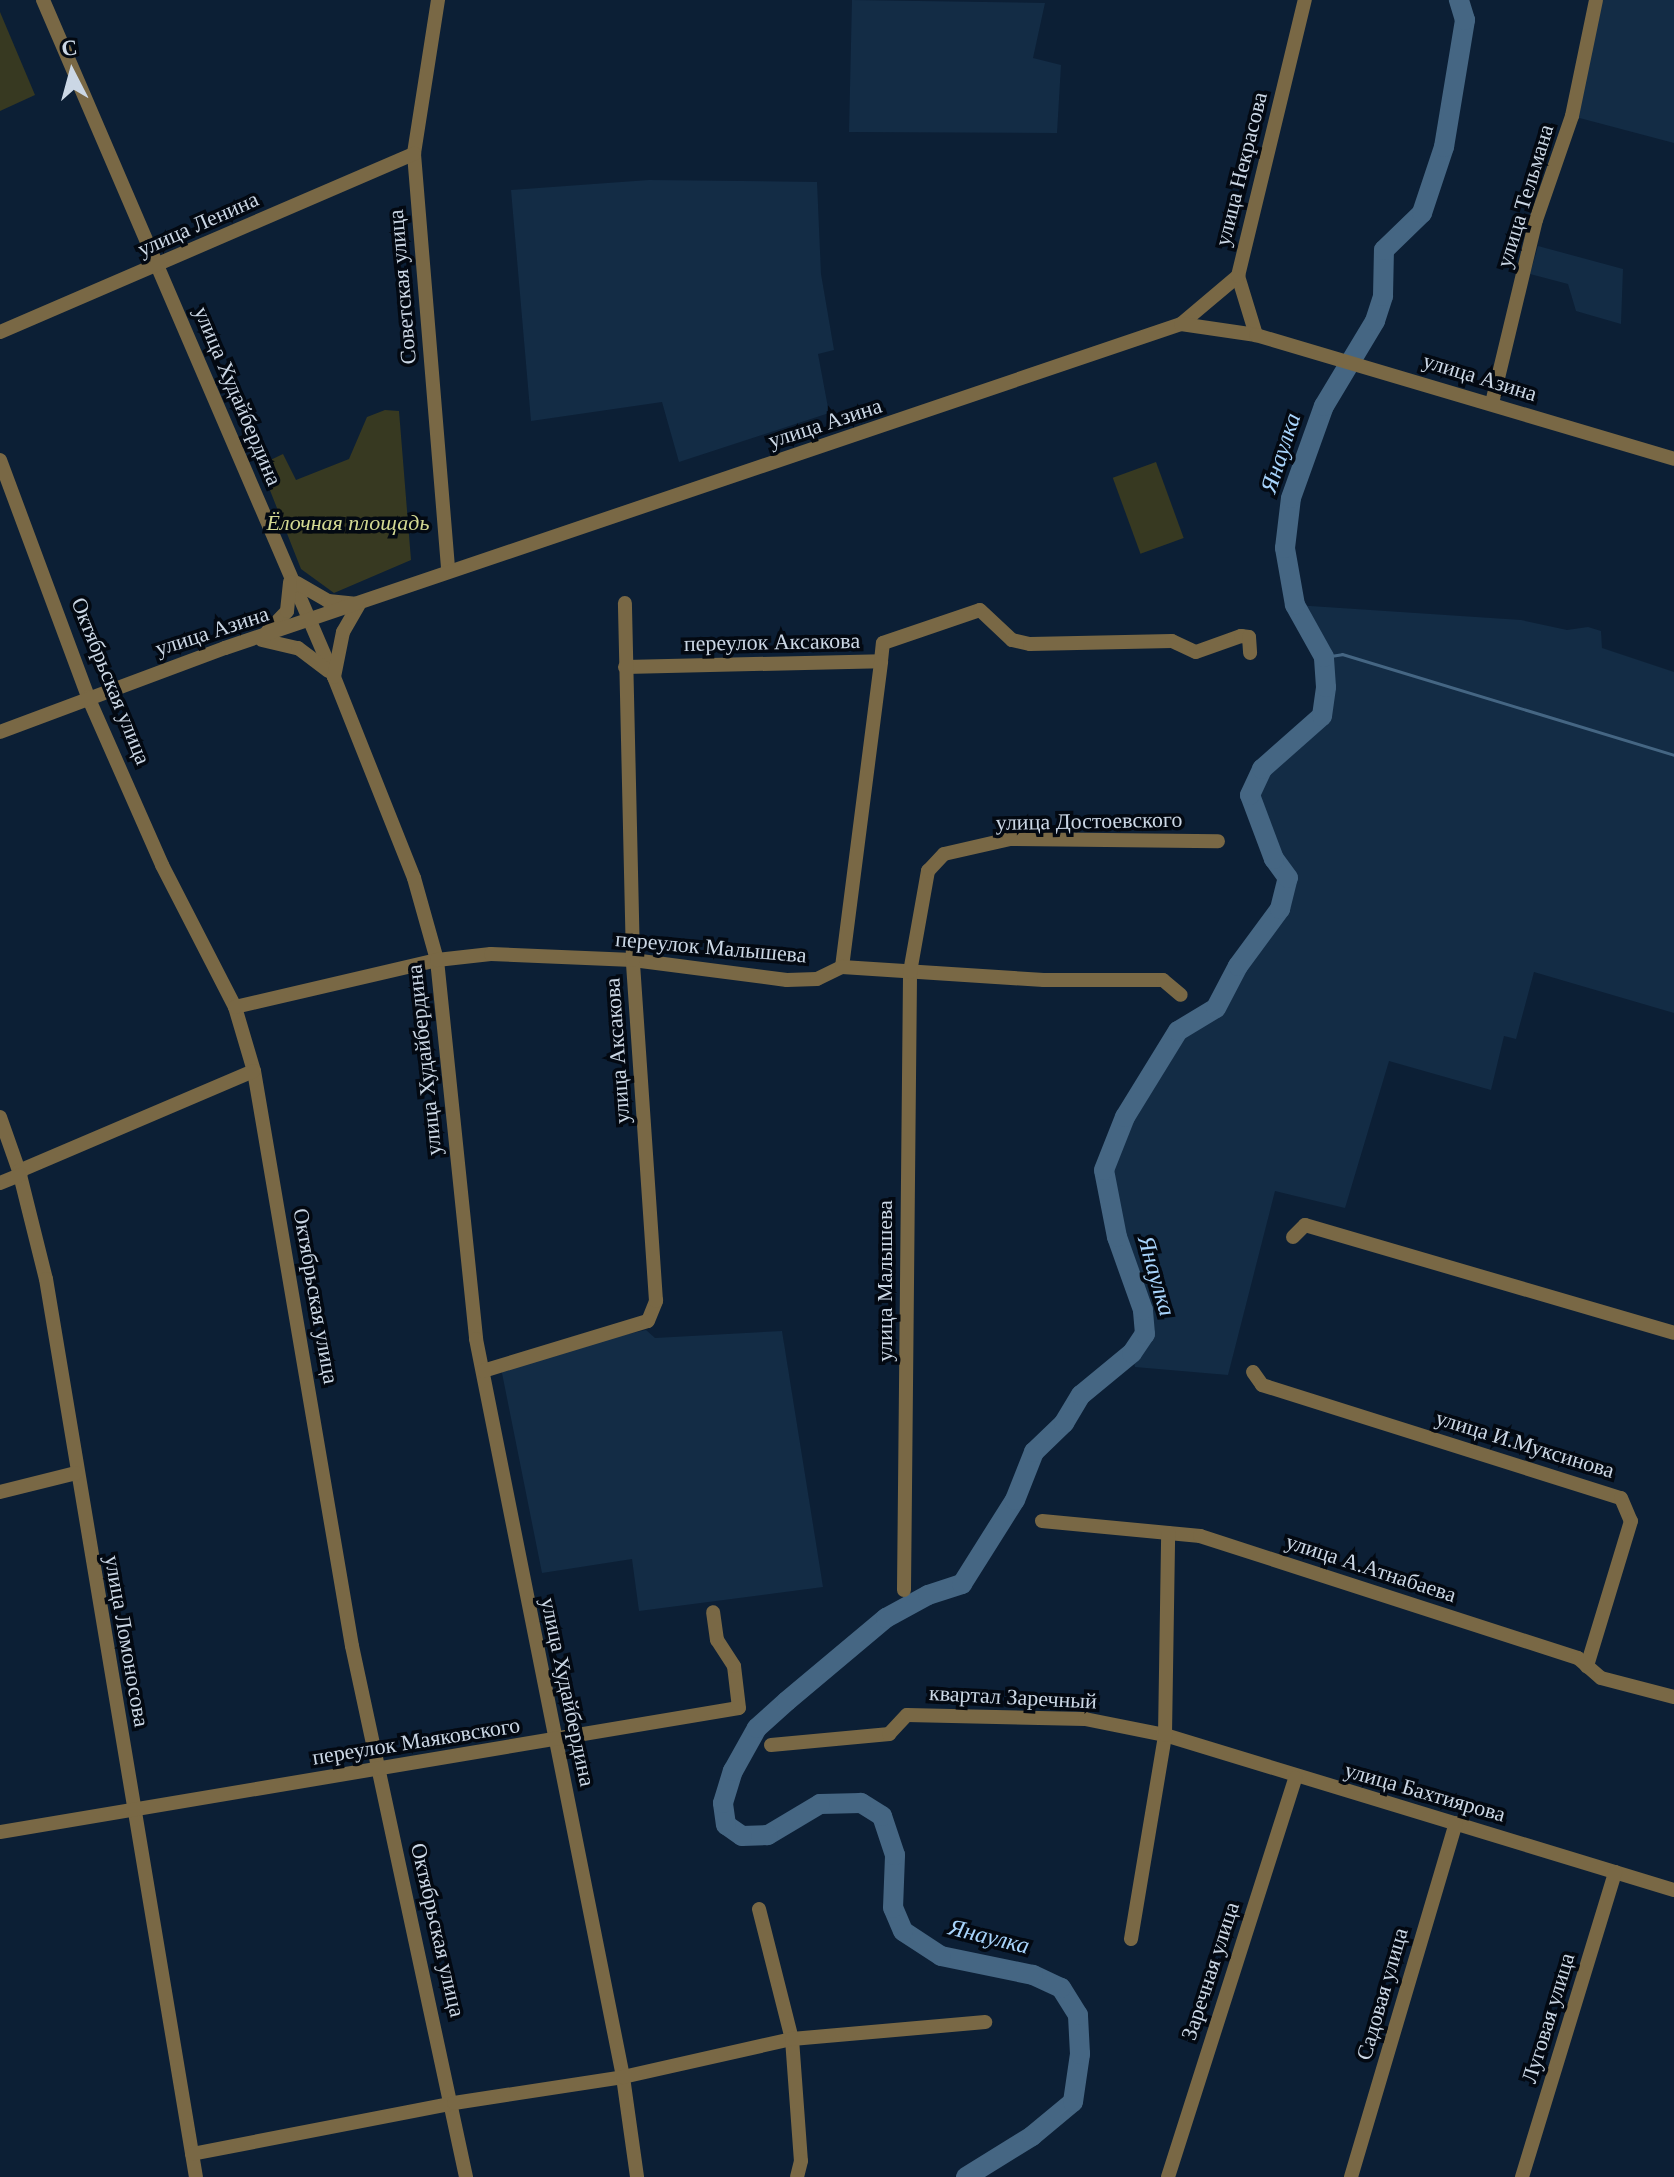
<!DOCTYPE html>
<meta charset="utf-8">
<style>
body{margin:0}
#map{position:relative;width:1674px;height:2177px;overflow:hidden;background:#0c1f35;font-family:Georgia,serif}
div>[style]{position:absolute}
.built>*{inset:0;background:#132c45}
.green>*{inset:0;background:#373921;transform-origin:0 0}
.stream>*{height:3px;margin:-1.5px;padding:0 1.5px;transform-origin:1.5px;border-radius:1.5px;background:#456683}
.river>*{height:20px;margin:-10px;padding:0 10px;transform-origin:10px;border-radius:10px;background:#456683}
.minor>*{height:14px;margin:-7px;padding:0 7px;transform-origin:7px;border-radius:7px;background:#796845}
span{translate:-50% -50%;white-space:nowrap;text-align:center;line-height:1.15;-webkit-text-stroke:7px #030912;paint-order:stroke}
.street-label{font-size:22px;color:#cbd7e5}
.park-label{font-size:22px;color:#d3d993;font-style:italic}
.water-label{font-size:24px;color:#a8d4fc;font-style:italic}
.north{position:absolute;left:32px;top:32px;width:80px;height:80px;-webkit-text-stroke:6px #030912;paint-order:stroke;rotate:354deg;font-size:22px;font-weight:700;line-height:32px;text-align:center;color:#cbd7e5}
.north::after{content:'';display:block;margin:auto;width:28px;height:36px;background:#cbd7e5;clip-path:polygon(50% 0,100% 100%,50% 72%,0 100%)}
</style>
<div id="map">
<div class="built">
<div style="clip-path:polygon(852px 0,1045px 3px,1033px 58px,1061px 65px,1057px 133px,849px 132px)"></div>
<div style="clip-path:polygon(1596px 0,1674px 0,1674px 143px,1572px 116px)"></div>
<div style="clip-path:polygon(649px 180px,817px 182px,821px 274px,834px 350px,818px 354px,829px 413px,679px 462px,662px 402px,531px 421px,511px 190px)"></div>
<div style="clip-path:polygon(1538px 246px,1623px 269px,1621px 324px,1576px 311px,1568px 284px,1530px 274px)"></div>
<div style="clip-path:polygon(1295px 605px,1521px 620px,1567px 630px,1588px 627px,1601px 631px,1602px 648px,1674px 672px,1674px 1013px,1534px 972px,1516px 1039px,1504px 1036px,1491px 1090px,1389px 1061px,1345px 1208px,1275px 1191px,1228px 1375px,1135px 1367px,1132px 1353px,1145px 1334px,1143px 1310px,1117px 1237px,1104px 1170px,1125px 1117px,1178px 1031px,1216px 1008px,1238px 966px,1280px 909px,1288px 878px,1274px 859px,1250px 795px,1262px 769px,1322px 716px,1324px 657px)"></div>
<div style="clip-path:polygon(646px 1330px,655px 1338px,782px 1331px,823px 1587px,639px 1611px,632px 1559px,542px 1573px,500px 1363px)"></div>
</div>
<div class="green">
<div style="clip-path:polygon(0 12px,35px 95px,0 111px)"></div>
<div style="clip-path:polygon(385px 410px,399px 411px,411px 560px,334px 593px,301px 569px,260px 465px,283px 454px,296px 480px,349px 459px,367px 417px)"></div>
<div style="left:1156px;top:462px;width:81px;height:46px;rotate:70deg"></div>
</div>
<div class="stream">
<div style="left:1324px;top:657px;width:18px;rotate:-9deg"></div>
<div style="left:1342px;top:654px;width:347px;rotate:16.9deg"></div>
</div>
<div class="river">
<div style="left:966px;top:2177px;width:78px;rotate:-31.8deg"></div>
<div style="left:1032px;top:2136px;width:53px;rotate:-39.7deg"></div>
<div style="left:1073px;top:2102px;width:49px;rotate:-81.7deg"></div>
<div style="left:1080px;top:2054px;width:39px;rotate:-93deg"></div>
<div style="left:1078px;top:2015px;width:32px;rotate:-122deg"></div>
<div style="left:1061px;top:1988px;width:31px;rotate:-155deg"></div>
<div style="left:1033px;top:1975px;width:94px;rotate:-168.3deg"></div>
<div style="left:941px;top:1956px;width:45px;rotate:-146.7deg"></div>
<div style="left:903px;top:1931px;width:25px;rotate:-113deg"></div>
<div style="left:893px;top:1908px;width:53px;rotate:-87.8deg"></div>
<div style="left:895px;top:1855px;width:41px;rotate:-108.4deg"></div>
<div style="left:882px;top:1816px;width:25px;rotate:-148deg"></div>
<div style="left:861px;top:1803px;width:41px;rotate:178.6deg"></div>
<div style="left:820px;top:1804px;width:61px;rotate:149.2deg"></div>
<div style="left:768px;top:1835px;width:26px;rotate:178deg"></div>
<div style="left:742px;top:1836px;width:19px;rotate:-145deg"></div>
<div style="left:726px;top:1825px;width:22px;rotate:-98deg"></div>
<div style="left:723px;top:1803px;width:34px;rotate:-73deg"></div>
<div style="left:733px;top:1771px;width:49px;rotate:-60.8deg"></div>
<div style="left:757px;top:1728px;width:40px;rotate:-42deg"></div>
<div style="left:787px;top:1701px;width:129px;rotate:-40deg"></div>
<div style="left:886px;top:1618px;width:48px;rotate:-28.7deg"></div>
<div style="left:928px;top:1595px;width:36px;rotate:-18deg"></div>
<div style="left:962px;top:1584px;width:99px;rotate:-57.8deg"></div>
<div style="left:1015px;top:1500px;width:52px;rotate:-68.4deg"></div>
<div style="left:1034px;top:1452px;width:42px;rotate:-44deg"></div>
<div style="left:1064px;top:1423px;width:33px;rotate:-59deg"></div>
<div style="left:1081px;top:1395px;width:66px;rotate:-39.5deg"></div>
<div style="left:1132px;top:1353px;width:23px;rotate:-56deg"></div>
<div style="left:1145px;top:1334px;width:24px;rotate:-95deg"></div>
<div style="left:1143px;top:1310px;width:77px;rotate:-109.6deg"></div>
<div style="left:1117px;top:1237px;width:68px;rotate:-101deg"></div>
<div style="left:1104px;top:1170px;width:57px;rotate:-68.4deg"></div>
<div style="left:1125px;top:1117px;width:101px;rotate:-58.4deg"></div>
<div style="left:1178px;top:1031px;width:44px;rotate:-31.2deg"></div>
<div style="left:1216px;top:1008px;width:47px;rotate:-62.4deg"></div>
<div style="left:1238px;top:966px;width:71px;rotate:-53.6deg"></div>
<div style="left:1280px;top:909px;width:32px;rotate:-76deg"></div>
<div style="left:1288px;top:878px;width:24px;rotate:-126deg"></div>
<div style="left:1274px;top:859px;width:68px;rotate:-110.6deg"></div>
<div style="left:1250px;top:795px;width:29px;rotate:-65deg"></div>
<div style="left:1262px;top:769px;width:80px;rotate:-41.5deg"></div>
<div style="left:1322px;top:716px;width:29px;rotate:-82deg"></div>
<div style="left:1326px;top:687px;width:30px;rotate:-94deg"></div>
<div style="left:1324px;top:657px;width:60px;rotate:-119.1deg"></div>
<div style="left:1295px;top:605px;width:58px;rotate:-100deg"></div>
<div style="left:1285px;top:548px;width:50px;rotate:-83.2deg"></div>
<div style="left:1291px;top:498px;width:98px;rotate:-70.3deg"></div>
<div style="left:1324px;top:406px;width:99px;rotate:-59deg"></div>
<div style="left:1375px;top:321px;width:26px;rotate:-72deg"></div>
<div style="left:1383px;top:296px;width:46px;rotate:-88.8deg"></div>
<div style="left:1384px;top:250px;width:53px;rotate:-44.2deg"></div>
<div style="left:1422px;top:213px;width:70px;rotate:-71.6deg"></div>
<div style="left:1444px;top:147px;width:129px;rotate:-80.6deg"></div>
<div style="left:1465px;top:20px;width:21px;rotate:-107deg"></div>
</div>
<div class="minor">
<div style="left:43px;top:0;width:737px;rotate:66.74deg"></div>
<div style="left:334px;top:677px;width:216px;rotate:68.3deg"></div>
<div style="left:414px;top:878px;width:85px;rotate:74.3deg"></div>
<div style="left:437px;top:960px;width:381px;rotate:84.1deg"></div>
<div style="left:476px;top:1339px;width:752px;rotate:78.73deg"></div>
<div style="left:623px;top:2077px;width:101px;rotate:82deg"></div>
<div style="left:438px;top:0;width:156px;rotate:98.9deg"></div>
<div style="left:414px;top:154px;width:418px;rotate:85.3deg"></div>
<div style="left:1238px;top:276px;width:62px;rotate:73deg"></div>
<div style="left:1181px;top:324px;width:75px;rotate:-40.1deg"></div>
<div style="left:1238px;top:276px;width:284px;rotate:-76.4deg"></div>
<div style="left:0;top:332px;width:451px;rotate:-23.3deg"></div>
<div style="left:1492px;top:403px;width:188px;rotate:-76.5deg"></div>
<div style="left:1536px;top:220px;width:110px;rotate:-70.9deg"></div>
<div style="left:1572px;top:116px;width:118px;rotate:-78.3deg"></div>
<div style="left:0;top:460px;width:253px;rotate:69.6deg"></div>
<div style="left:88px;top:697px;width:184px;rotate:66.2deg"></div>
<div style="left:162px;top:865px;width:160px;rotate:62.8deg"></div>
<div style="left:235px;top:1007px;width:67px;rotate:73.5deg"></div>
<div style="left:254px;top:1071px;width:583px;rotate:80.33deg"></div>
<div style="left:352px;top:1646px;width:543px;rotate:77.88deg"></div>
<div style="left:297px;top:583px;width:36px;rotate:30deg"></div>
<div style="left:328px;top:601px;width:27px;rotate:6deg"></div>
<div style="left:267px;top:632px;width:29px;rotate:-46deg"></div>
<div style="left:287px;top:611px;width:29px;rotate:-84deg"></div>
<div style="left:262px;top:640px;width:37px;rotate:13deg"></div>
<div style="left:298px;top:648px;width:38px;rotate:37deg"></div>
<div style="left:625px;top:667px;width:256px;rotate:-1.3deg"></div>
<div style="left:881px;top:661px;width:18px;rotate:-84deg"></div>
<div style="left:883px;top:643px;width:102px;rotate:-18.8deg"></div>
<div style="left:980px;top:610px;width:44px;rotate:43.2deg"></div>
<div style="left:1012px;top:640px;width:18px;rotate:13deg"></div>
<div style="left:1030px;top:644px;width:142px;rotate:-1.2deg"></div>
<div style="left:1172px;top:641px;width:26px;rotate:25deg"></div>
<div style="left:1196px;top:652px;width:48px;rotate:-19.6deg"></div>
<div style="left:1241px;top:636px;width:8px;rotate:7deg"></div>
<div style="left:1249px;top:637px;width:16px;rotate:86deg"></div>
<div style="left:334px;top:677px;width:46px;rotate:-78.7deg"></div>
<div style="left:343px;top:632px;width:32px;rotate:-60deg"></div>
<div style="left:0;top:732px;width:240px;rotate:-20.5deg"></div>
<div style="left:225px;top:648px;width:1009px;rotate:-18.72deg"></div>
<div style="left:1181px;top:324px;width:76px;rotate:8.3deg"></div>
<div style="left:1256px;top:335px;width:436px;rotate:16.5deg"></div>
<div style="left:842px;top:967px;width:308px;rotate:-82.7deg"></div>
<div style="left:235px;top:1007px;width:207px;rotate:-13.1deg"></div>
<div style="left:437px;top:960px;width:54px;rotate:-6.3deg"></div>
<div style="left:491px;top:954px;width:142px;rotate:2.4deg"></div>
<div style="left:633px;top:960px;width:155px;rotate:7.4deg"></div>
<div style="left:787px;top:980px;width:30px;rotate:-2deg"></div>
<div style="left:817px;top:979px;width:28px;rotate:-26deg"></div>
<div style="left:842px;top:967px;width:202px;rotate:3.7deg"></div>
<div style="left:1044px;top:980px;width:119px"></div>
<div style="left:1163px;top:980px;width:23px;rotate:40deg"></div>
<div style="left:0;top:1117px;width:57px;rotate:70.6deg"></div>
<div style="left:19px;top:1171px;width:111px;rotate:76deg"></div>
<div style="left:46px;top:1279px;width:910px;rotate:80.52deg"></div>
<div style="left:19px;top:1171px;width:255px;rotate:-23.1deg"></div>
<div style="left:0;top:1183px;width:22px;rotate:-22deg"></div>
<div style="left:1293px;top:1237px;width:17px;rotate:-45deg"></div>
<div style="left:1305px;top:1225px;width:384px;rotate:16.3deg"></div>
<div style="left:483px;top:1371px;width:172px;rotate:-16.9deg"></div>
<div style="left:648px;top:1321px;width:22px;rotate:-68deg"></div>
<div style="left:656px;top:1301px;width:342px;rotate:-93.9deg"></div>
<div style="left:633px;top:960px;width:357px;rotate:-91.3deg"></div>
<div style="left:1253px;top:1372px;width:16px;rotate:55deg"></div>
<div style="left:1262px;top:1385px;width:376px;rotate:17.5deg"></div>
<div style="left:1621px;top:1498px;width:25px;rotate:67deg"></div>
<div style="left:1631px;top:1521px;width:152px;rotate:106.9deg"></div>
<div style="left:0;top:1492px;width:78px;rotate:-14deg"></div>
<div style="left:1042px;top:1521px;width:159px;rotate:5.4deg"></div>
<div style="left:1200px;top:1536px;width:397px;rotate:17.9deg"></div>
<div style="left:1578px;top:1658px;width:30px;rotate:41deg"></div>
<div style="left:1601px;top:1678px;width:75px;rotate:14.6deg"></div>
<div style="left:904px;top:1590px;width:618px;rotate:-89.44deg"></div>
<div style="left:910px;top:972px;width:103px;rotate:-79.9deg"></div>
<div style="left:928px;top:871px;width:23px;rotate:-47deg"></div>
<div style="left:944px;top:854px;width:68px;rotate:-12.8deg"></div>
<div style="left:1010px;top:839px;width:208px;rotate:0.6deg"></div>
<div style="left:771px;top:1745px;width:119px;rotate:-5.3deg"></div>
<div style="left:889px;top:1734px;width:26px;rotate:-47deg"></div>
<div style="left:907px;top:1715px;width:178px;rotate:1.3deg"></div>
<div style="left:1085px;top:1719px;width:82px;rotate:11.3deg"></div>
<div style="left:1165px;top:1735px;width:532px;rotate:16.94deg"></div>
<div style="left:0;top:1832px;width:749px;rotate:-9.53deg"></div>
<div style="left:739px;top:1708px;width:42px;rotate:-96.8deg"></div>
<div style="left:734px;top:1666px;width:31px;rotate:-123deg"></div>
<div style="left:717px;top:1640px;width:28px;rotate:-98deg"></div>
<div style="left:759px;top:1909px;width:134px;rotate:75.8deg"></div>
<div style="left:792px;top:2039px;width:122px;rotate:85.8deg"></div>
<div style="left:801px;top:2161px;width:16px;rotate:104deg"></div>
<div style="left:1131px;top:1939px;width:207px;rotate:-80.5deg"></div>
<div style="left:1165px;top:1735px;width:202px;rotate:-89.1deg"></div>
<div style="left:192px;top:2154px;width:267px;rotate:-11deg"></div>
<div style="left:454px;top:2103px;width:171px;rotate:-8.7deg"></div>
<div style="left:623px;top:2077px;width:173px;rotate:-12.7deg"></div>
<div style="left:792px;top:2039px;width:194px;rotate:-5deg"></div>
<div style="left:1168px;top:2177px;width:419px;rotate:-72.3deg"></div>
<div style="left:1351px;top:2177px;width:369px;rotate:-73.5deg"></div>
<div style="left:1522px;top:2177px;width:319px;rotate:-73deg"></div>
</div>
<div class="street-label">
<span style="left:1241px;top:169px;rotate:-76deg">улица Некрасова</span>
<span style="left:1525px;top:196px;rotate:-73deg">улица Тельмана</span>
<span style="left:198px;top:224px;rotate:-24deg">улица Ленина</span>
<span style="left:402px;top:287px;rotate:-95deg">Советская улица</span>
<span style="left:1480px;top:377px;rotate:17deg">улица Азина</span>
<span style="left:238px;top:396px;rotate:67deg">улица Худайбердина</span>
<span style="left:825px;top:423px;rotate:-18deg">улица Азина</span>
<span style="left:212px;top:631px;rotate:-18deg">улица Азина</span>
<span style="left:772px;top:642px;rotate:-1deg">переулок Аксакова</span>
<span style="left:111px;top:681px;rotate:68deg">Октябрьская улица</span>
<span style="left:1089px;top:821px;rotate:-1deg">улица Достоевского</span>
<span style="left:711px;top:947px;rotate:5deg">переулок Малышева</span>
<span style="left:617px;top:1051px;rotate:-94deg">улица Аксакова</span>
<span style="left:424px;top:1060px;rotate:-96deg">улица Худайбердина</span>
<span style="left:885px;top:1281px;rotate:-90deg">улица Малышева</span>
<span style="left:316px;top:1296px;rotate:80deg">Октябрьская улица</span>
<span style="left:1525px;top:1444px;rotate:17deg">улица И.Муксинова</span>
<span style="left:1371px;top:1568px;rotate:18deg">улица А.Атнабаева</span>
<span style="left:127px;top:1641px;rotate:80deg">улица Ломоносова</span>
<span style="left:568px;top:1692px;rotate:78deg">улица Худайбердина</span>
<span style="left:1013px;top:1697px;rotate:3deg">квартал Заречный</span>
<span style="left:416px;top:1741px;rotate:-9deg">переулок Маяковского</span>
<span style="left:1425px;top:1792px;rotate:16deg">улица Бахтиярова</span>
<span style="left:438px;top:1930px;rotate:77deg">Октябрьская улица</span>
<span style="left:1210px;top:1971px;rotate:-72deg">Заречная улица</span>
<span style="left:1382px;top:1994px;rotate:-74deg">Садовая улица</span>
<span style="left:1548px;top:2018px;rotate:-73deg">Луговая улица</span>
</div>
<div class="park-label">
<span style="left:348px;top:523px">Ёлочная площадь</span>
</div>
<div class="water-label">
<span style="left:1281px;top:453px;rotate:-72deg">Янаулка</span>
<span style="left:1156px;top:1276px;rotate:74deg">Янаулка</span>
<span style="left:989px;top:1937px;rotate:14deg">Янаулка</span>
</div>
<div class="north">С</div>
</div>
